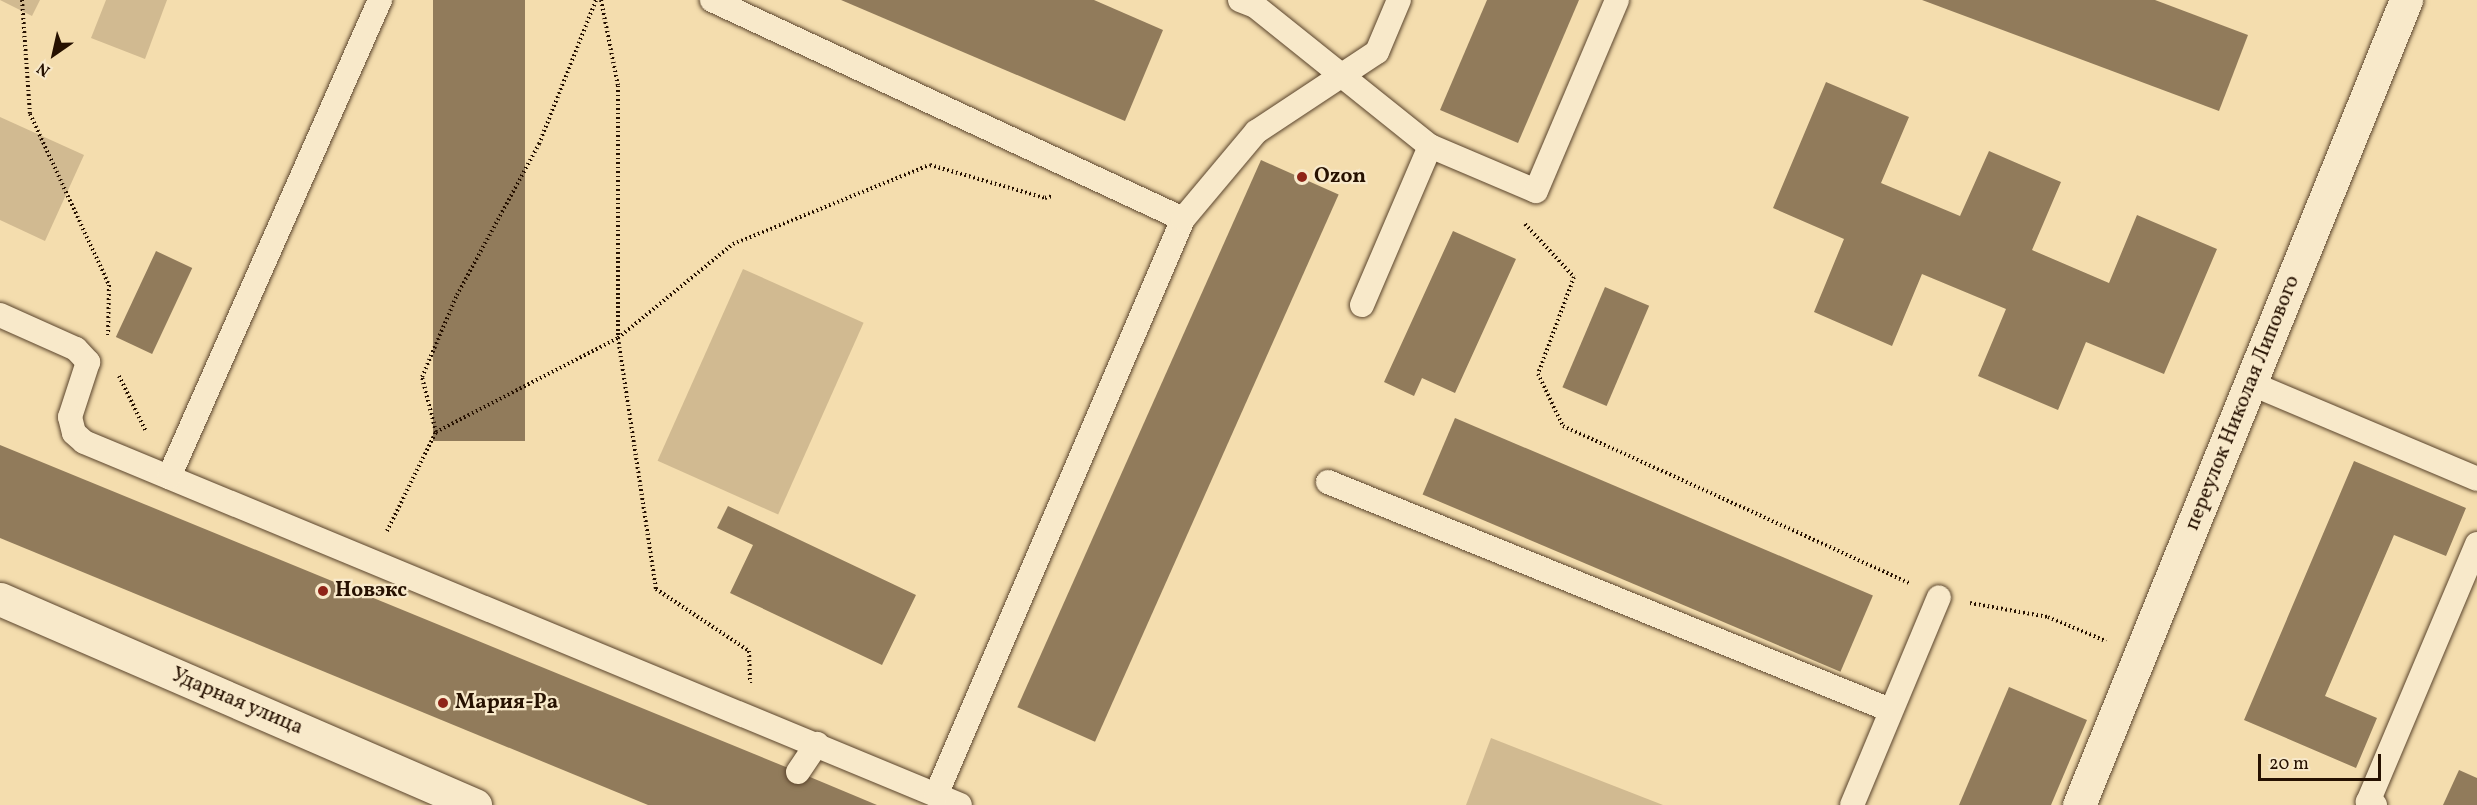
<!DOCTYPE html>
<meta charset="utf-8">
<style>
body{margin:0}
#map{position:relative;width:2477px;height:805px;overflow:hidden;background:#f4ddae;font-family:Vollkorn,serif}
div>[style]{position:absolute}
.green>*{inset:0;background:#d1ba91;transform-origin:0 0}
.building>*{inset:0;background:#917b5b;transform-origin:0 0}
.path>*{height:4px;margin-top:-2px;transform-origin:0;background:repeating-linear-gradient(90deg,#261101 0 1.5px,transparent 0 4.5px)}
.roads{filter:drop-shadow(0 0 2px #5a442c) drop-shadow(0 0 2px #5a442c)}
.lane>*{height:24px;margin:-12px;padding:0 12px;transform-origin:12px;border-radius:12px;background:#f8e9ca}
.street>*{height:33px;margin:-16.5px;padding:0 16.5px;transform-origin:16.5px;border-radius:16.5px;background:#f8e9ca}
.secondary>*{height:33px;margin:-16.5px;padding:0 16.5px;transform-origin:16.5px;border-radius:16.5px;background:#f8e9ca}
.dots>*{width:16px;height:16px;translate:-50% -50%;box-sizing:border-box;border:3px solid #f8e9ca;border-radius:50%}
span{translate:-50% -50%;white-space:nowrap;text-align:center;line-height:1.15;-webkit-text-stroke:4.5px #f8e9ca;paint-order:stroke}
.poi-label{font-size:21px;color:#261101;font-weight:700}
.left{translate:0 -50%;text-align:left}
.street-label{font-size:21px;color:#261101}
.north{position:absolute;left:24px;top:24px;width:60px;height:60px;-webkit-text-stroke:4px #f8e9ca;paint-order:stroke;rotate:214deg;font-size:16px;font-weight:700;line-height:24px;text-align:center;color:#261101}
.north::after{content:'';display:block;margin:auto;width:21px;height:27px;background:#261101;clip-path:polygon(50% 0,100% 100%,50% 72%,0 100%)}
.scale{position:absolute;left:2258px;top:754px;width:123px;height:27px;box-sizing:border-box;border:3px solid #261101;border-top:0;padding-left:8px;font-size:18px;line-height:21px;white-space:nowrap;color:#261101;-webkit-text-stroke:4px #f8e9ca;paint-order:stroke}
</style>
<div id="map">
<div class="green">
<div style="clip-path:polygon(0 0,40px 0,32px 16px)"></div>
<div style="clip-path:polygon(106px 0,167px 0,145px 59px,91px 38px)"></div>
<div style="clip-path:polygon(0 117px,84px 155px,45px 241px,0 220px)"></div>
<div style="left:743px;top:269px;width:132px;height:210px;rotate:24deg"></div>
<div style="clip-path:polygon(1491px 738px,1663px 805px,1466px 805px)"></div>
</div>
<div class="building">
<div style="left:433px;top:0;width:92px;height:441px"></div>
<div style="clip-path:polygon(841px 0,1094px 0,1163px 30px,1125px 121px)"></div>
<div style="clip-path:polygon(1487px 0,1579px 0,1518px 143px,1440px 110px)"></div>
<div style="clip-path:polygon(1922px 0,2155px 0,2248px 35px,2219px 111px)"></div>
<div style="clip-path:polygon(1826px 82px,1909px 117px,1881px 183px,1960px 216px,1989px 151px,2061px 182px,2032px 250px,2109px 283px,2137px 215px,2217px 249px,2164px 374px,2086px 342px,2058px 410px,1978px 376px,2006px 309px,1922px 274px,1892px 346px,1814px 312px,1844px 239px,1773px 208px)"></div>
<div style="left:1261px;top:160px;width:85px;height:599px;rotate:24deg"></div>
<div style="clip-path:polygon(1453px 231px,1516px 259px,1455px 393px,1422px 378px,1414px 396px,1384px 382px)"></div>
<div style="left:156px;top:251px;width:40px;height:95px;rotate:25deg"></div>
<div style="left:1605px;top:287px;width:48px;height:109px;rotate:23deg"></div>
<div style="left:1455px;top:418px;width:454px;height:83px;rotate:23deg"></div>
<div style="clip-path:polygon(0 445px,798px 772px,877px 805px,648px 805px,0 538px)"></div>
<div style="clip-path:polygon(2354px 461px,2466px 508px,2446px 556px,2394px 535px,2325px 696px,2377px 718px,2356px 768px,2244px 720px)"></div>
<div style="clip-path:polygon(728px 506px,916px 595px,882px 665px,730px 593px,753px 545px,717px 528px)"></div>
<div style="clip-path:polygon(2009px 687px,2087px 720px,2051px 805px,1959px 805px)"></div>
<div style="clip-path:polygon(2459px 770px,2477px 778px,2477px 805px,2443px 805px)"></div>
</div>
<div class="path">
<div style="left:22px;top:0;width:114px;rotate:86deg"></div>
<div style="left:30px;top:114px;width:188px;rotate:65.2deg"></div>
<div style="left:109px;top:285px;width:50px;rotate:91.1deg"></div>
<div style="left:601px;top:0;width:88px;rotate:78.8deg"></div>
<div style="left:618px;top:86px;width:252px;rotate:90deg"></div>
<div style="left:618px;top:338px;width:254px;rotate:81.4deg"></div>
<div style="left:656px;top:589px;width:112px;rotate:33.7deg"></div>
<div style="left:749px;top:651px;width:32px;rotate:88deg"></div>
<div style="left:1525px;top:224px;width:72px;rotate:47.2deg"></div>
<div style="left:1574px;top:277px;width:103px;rotate:110.4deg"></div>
<div style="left:1538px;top:374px;width:58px;rotate:64.3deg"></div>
<div style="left:1563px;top:426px;width:380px;rotate:24.4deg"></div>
<div style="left:119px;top:376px;width:61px;rotate:63.9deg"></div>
<div style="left:436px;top:432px;width:57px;rotate:-104.3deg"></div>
<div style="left:422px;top:377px;width:89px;rotate:-66.9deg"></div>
<div style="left:457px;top:295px;width:172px;rotate:-61.5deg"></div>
<div style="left:539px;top:144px;width:155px;rotate:-68.4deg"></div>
<div style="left:387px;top:531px;width:110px;rotate:-63.7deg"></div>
<div style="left:436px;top:432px;width:205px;rotate:-27.3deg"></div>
<div style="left:618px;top:338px;width:149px;rotate:-39.3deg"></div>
<div style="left:733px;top:244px;width:212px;rotate:-21.9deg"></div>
<div style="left:930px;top:165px;width:120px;rotate:16deg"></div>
<div style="left:1045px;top:198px;width:7px;rotate:-16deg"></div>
<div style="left:1970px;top:603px;width:79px;rotate:10.2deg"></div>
<div style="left:2048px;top:617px;width:63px;rotate:22.5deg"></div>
</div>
<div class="roads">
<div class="lane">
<div style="left:712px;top:0;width:519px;rotate:24.94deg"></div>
<div style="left:1240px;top:0;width:16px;rotate:22deg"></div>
<div style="left:1255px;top:6px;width:224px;rotate:38.7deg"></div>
<div style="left:1430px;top:146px;width:115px;rotate:23deg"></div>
<div style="left:1536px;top:191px;width:207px;rotate:-67deg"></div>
<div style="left:1362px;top:305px;width:173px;rotate:-66.8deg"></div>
<div style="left:0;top:315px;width:83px;rotate:24.1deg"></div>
<div style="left:76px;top:349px;width:18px;rotate:47deg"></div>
<div style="left:88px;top:362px;width:58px;rotate:108.1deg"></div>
<div style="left:70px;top:417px;width:16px;rotate:76deg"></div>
<div style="left:74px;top:433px;width:13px;rotate:42deg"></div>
<div style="left:84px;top:442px;width:948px;rotate:22.51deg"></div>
<div style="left:2250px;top:383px;width:246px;rotate:22.9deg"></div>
<div style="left:169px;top:477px;width:522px;rotate:-66.14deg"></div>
<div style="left:1328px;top:482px;width:606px;rotate:22.08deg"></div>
<div style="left:798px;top:772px;width:34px;rotate:-56deg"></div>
<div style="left:936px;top:795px;width:627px;rotate:-66.79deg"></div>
<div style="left:1183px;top:219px;width:114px;rotate:-50deg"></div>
<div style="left:1256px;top:132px;width:145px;rotate:-33.5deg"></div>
<div style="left:1377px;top:52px;width:56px;rotate:-67.1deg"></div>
<div style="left:1852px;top:805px;width:225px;rotate:-67.3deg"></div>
<div style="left:2375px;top:805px;width:8px;rotate:-157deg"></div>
<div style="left:2368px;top:802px;width:280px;rotate:-67.1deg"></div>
</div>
<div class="street">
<div style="left:2079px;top:805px;width:869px;rotate:-67.89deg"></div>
</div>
<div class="secondary">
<div style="left:0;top:599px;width:518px;rotate:23.45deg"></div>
</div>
</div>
<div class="dots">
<div style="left:1302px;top:177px;background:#8f2418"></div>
<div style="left:323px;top:591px;background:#8f2418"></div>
<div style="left:443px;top:703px;background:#8f2418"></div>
</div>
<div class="poi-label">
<span class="left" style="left:1314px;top:177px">Ozon</span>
<span class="left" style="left:335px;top:591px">Новэкс</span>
<span class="left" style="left:455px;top:703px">Мария-Ра</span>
</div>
<div class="street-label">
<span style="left:2243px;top:403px;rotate:-68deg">переулок Николая Липового</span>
<span style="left:237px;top:702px;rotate:23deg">Ударная улица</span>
</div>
<div class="north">N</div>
<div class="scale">20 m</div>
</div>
